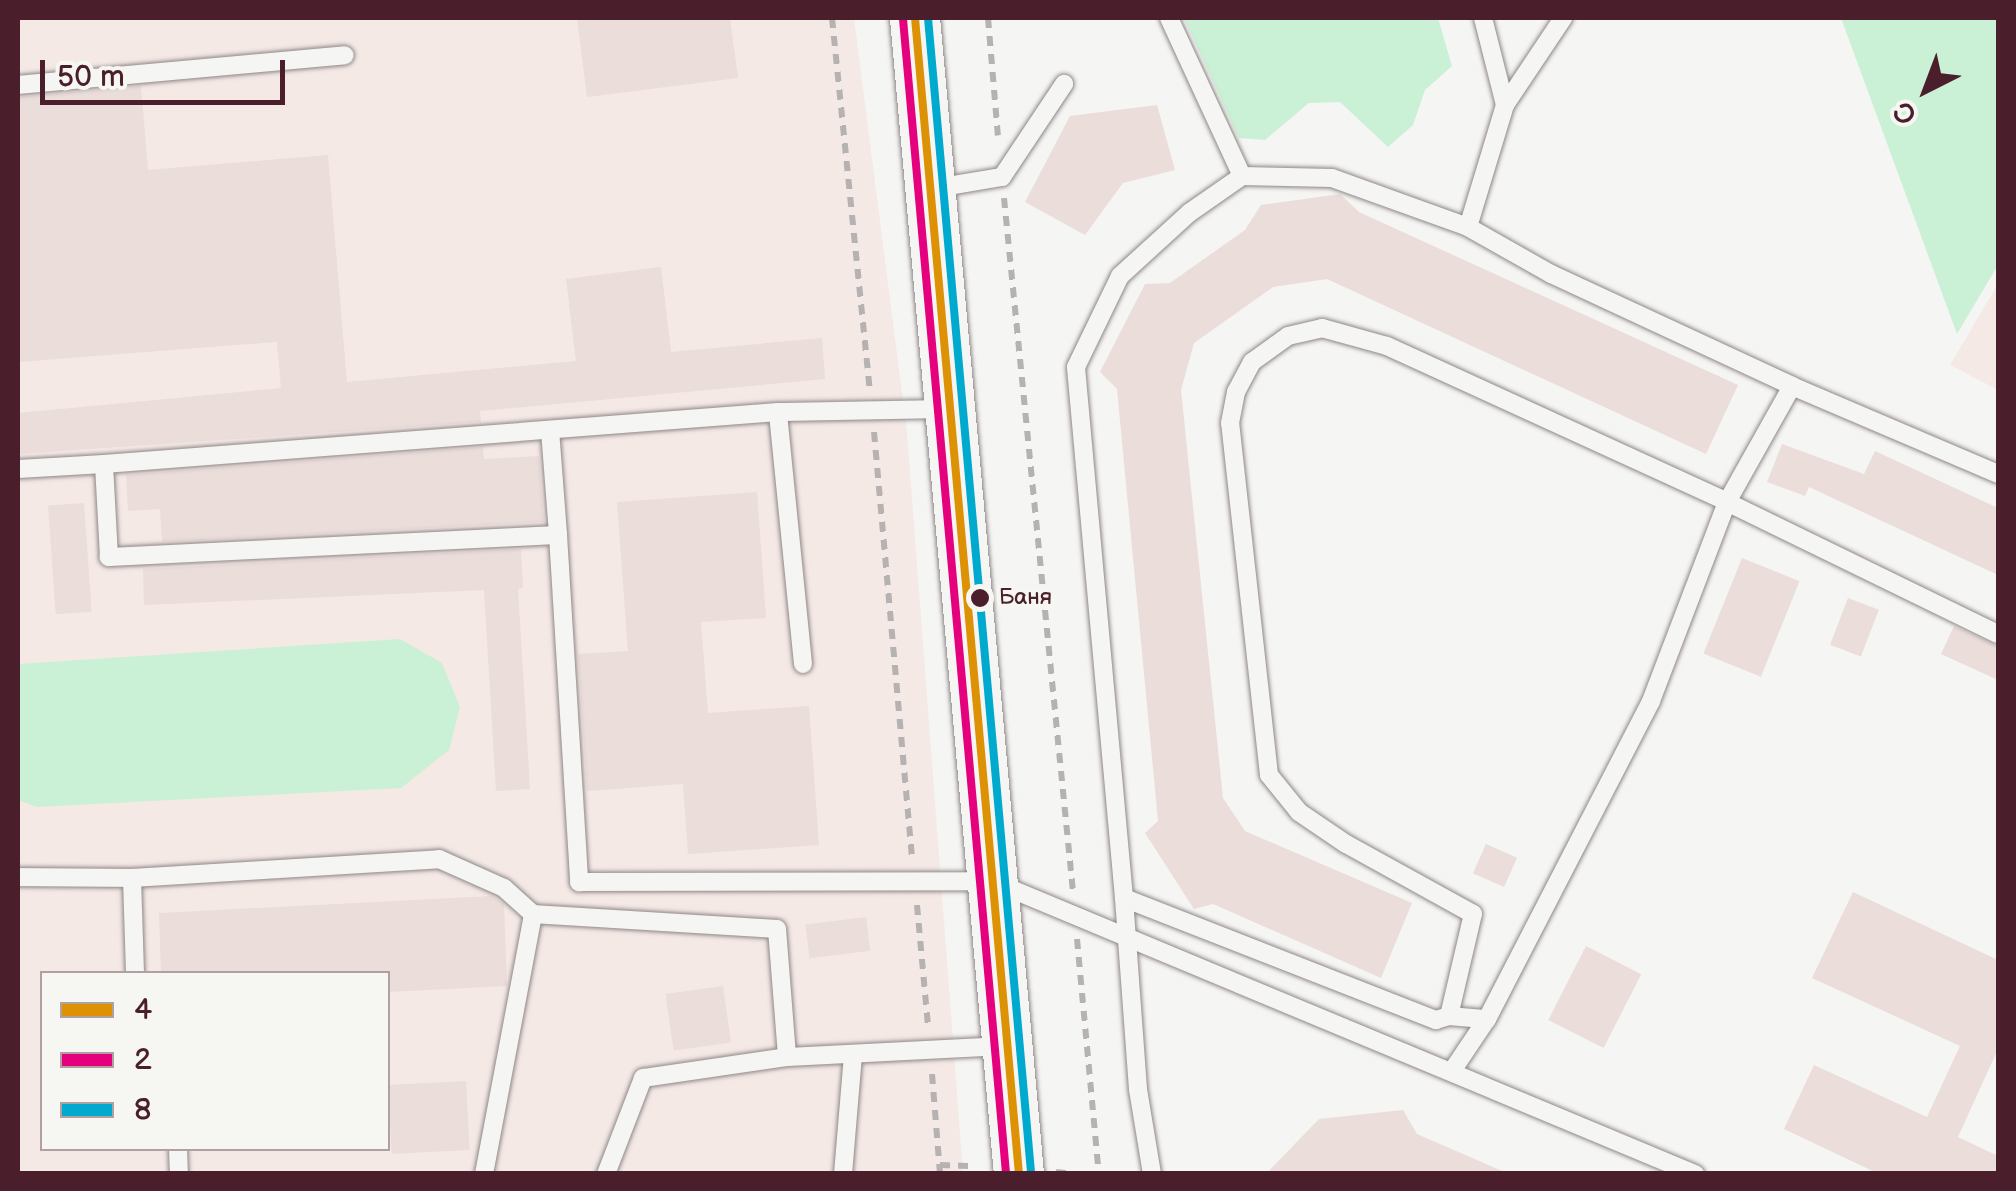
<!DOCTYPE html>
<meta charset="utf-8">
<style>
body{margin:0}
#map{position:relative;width:2016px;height:1191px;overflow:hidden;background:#f5f5f3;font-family:"Balsamiq Sans",sans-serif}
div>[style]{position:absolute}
.built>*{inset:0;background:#f4e9e5}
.green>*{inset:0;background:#caf1d5}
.building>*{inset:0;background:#eaddda;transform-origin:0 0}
.path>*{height:6px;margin-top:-3px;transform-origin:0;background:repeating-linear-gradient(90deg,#b6b2b2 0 10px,transparent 0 18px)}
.roads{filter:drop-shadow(0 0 2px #8f8788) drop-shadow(0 0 2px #8f8788)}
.lane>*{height:18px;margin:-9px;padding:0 9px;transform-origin:9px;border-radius:9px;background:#f5f5f3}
.secondary>*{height:50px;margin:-25px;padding:0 25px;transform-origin:25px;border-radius:25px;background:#f5f5f3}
.bus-1>*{height:8px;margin:-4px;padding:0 4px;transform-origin:4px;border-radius:4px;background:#dd9206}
.bus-2>*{height:8px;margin:-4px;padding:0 4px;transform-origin:4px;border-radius:4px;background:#e5007d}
.bus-3>*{height:8px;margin:-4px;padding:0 4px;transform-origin:4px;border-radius:4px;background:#00a9ce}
.dots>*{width:28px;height:28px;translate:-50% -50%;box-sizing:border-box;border:5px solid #f6f6f2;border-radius:50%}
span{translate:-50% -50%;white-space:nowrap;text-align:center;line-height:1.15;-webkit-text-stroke:8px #f6f6f2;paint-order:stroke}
.bus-label{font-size:22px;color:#4a1f2b}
.left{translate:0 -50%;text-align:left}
.frame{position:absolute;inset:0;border:20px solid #4a1f2b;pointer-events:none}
.legend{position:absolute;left:40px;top:971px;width:350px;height:180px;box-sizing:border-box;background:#f6f6f2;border:2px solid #b1a0a2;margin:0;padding:12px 18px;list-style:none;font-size:30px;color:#4a1f2b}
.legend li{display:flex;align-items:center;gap:20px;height:50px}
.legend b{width:50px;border:2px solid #b1a0a2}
.north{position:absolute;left:1876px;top:40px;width:100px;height:100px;-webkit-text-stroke:8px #f6f6f2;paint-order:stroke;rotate:222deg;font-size:28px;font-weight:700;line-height:40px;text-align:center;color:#4a1f2b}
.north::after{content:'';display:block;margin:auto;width:35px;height:45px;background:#4a1f2b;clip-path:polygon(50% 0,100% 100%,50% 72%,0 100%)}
.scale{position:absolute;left:40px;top:60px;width:245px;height:45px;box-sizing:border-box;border:5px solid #4a1f2b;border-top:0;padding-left:12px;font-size:30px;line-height:35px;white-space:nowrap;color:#4a1f2b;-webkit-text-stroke:8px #f6f6f2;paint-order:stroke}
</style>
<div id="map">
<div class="built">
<div style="clip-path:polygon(evenodd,18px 18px,854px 18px,907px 432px,963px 1173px,18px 1173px,18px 18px,42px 974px,388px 974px,388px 1148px,42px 1148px,42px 974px)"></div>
<div style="clip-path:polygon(1998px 284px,1998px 390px,1950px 365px)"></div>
</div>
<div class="green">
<div style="clip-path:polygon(1184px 18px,1438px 18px,1452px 66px,1425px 90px,1413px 125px,1388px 147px,1340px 102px,1309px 103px,1265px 140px,1239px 138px)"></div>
<div style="clip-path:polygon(1841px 18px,1998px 18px,1998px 265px,1957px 334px)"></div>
<div style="clip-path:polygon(400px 639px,442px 663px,460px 707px,449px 750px,401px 788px,37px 807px,18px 800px,18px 664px)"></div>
</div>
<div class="building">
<div style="clip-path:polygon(577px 18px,730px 18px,738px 78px,587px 97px)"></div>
<div style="clip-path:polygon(141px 86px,148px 170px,328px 155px,347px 382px,576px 361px,566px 279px,661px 267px,671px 352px,822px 338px,825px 379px,480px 411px,481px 422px,18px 454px,18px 413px,281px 388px,277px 342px,18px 362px,18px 97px)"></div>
<div style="clip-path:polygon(1157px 105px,1175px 170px,1123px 183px,1085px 235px,1025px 202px,1070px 116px)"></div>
<div style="clip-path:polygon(1340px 194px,1359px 212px,1738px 385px,1706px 454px,1327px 279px,1273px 287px,1194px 343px,1181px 390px,1223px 798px,1245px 831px,1412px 903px,1381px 978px,1213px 904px,1194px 909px,1145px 833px,1158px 821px,1117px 389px,1100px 372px,1145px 284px,1170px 283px,1245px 230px,1261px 205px)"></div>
<div style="clip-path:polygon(1782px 444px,1864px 474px,1875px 451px,1998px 508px,1998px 575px,1809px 487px,1805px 496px,1767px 482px)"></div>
<div style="clip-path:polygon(483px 447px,484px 459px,539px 456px,544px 522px,162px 542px,160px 509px,128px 511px,126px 475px)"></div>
<div style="clip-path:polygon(757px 492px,766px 618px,701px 622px,708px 713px,809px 706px,819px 845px,688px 854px,683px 784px,587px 791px,578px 654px,628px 651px,617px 502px)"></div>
<div style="left:84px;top:503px;width:109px;height:36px;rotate:86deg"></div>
<div style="clip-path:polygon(521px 549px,523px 588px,518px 589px,530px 789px,496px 791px,484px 590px,144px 605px,143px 569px)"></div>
<div style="left:1742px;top:558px;width:62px;height:103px;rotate:22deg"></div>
<div style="left:1848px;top:598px;width:33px;height:50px;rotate:21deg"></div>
<div style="clip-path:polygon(1954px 626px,1998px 646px,1998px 680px,1941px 654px)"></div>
<div style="left:1486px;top:844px;width:34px;height:32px;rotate:24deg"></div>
<div style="clip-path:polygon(1853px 892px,1998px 960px,1998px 1049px,1958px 1137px,1998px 1156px,1998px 1174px,1879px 1174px,1784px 1129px,1814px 1065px,1927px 1117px,1960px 1046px,1812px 978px)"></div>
<div style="clip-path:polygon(492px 896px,504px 904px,507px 986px,388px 992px,388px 974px,161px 974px,159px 913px)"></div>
<div style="left:866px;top:917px;width:34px;height:61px;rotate:83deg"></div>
<div style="left:1586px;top:946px;width:62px;height:83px;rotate:27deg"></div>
<div style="left:723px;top:986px;width:57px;height:58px;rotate:82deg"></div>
<div style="left:466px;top:1081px;width:69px;height:78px;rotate:87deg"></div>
<div style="clip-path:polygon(1403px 1110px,1417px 1134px,1509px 1174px,1266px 1174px,1319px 1119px)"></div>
</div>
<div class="path">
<div style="left:832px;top:18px;width:373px;rotate:84.2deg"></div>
<div style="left:988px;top:18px;width:118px;rotate:85.2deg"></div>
<div style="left:1004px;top:198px;width:697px;rotate:84.32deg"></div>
<div style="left:874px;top:432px;width:427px;rotate:84.9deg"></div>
<div style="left:917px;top:905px;width:122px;rotate:84.8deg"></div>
<div style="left:1077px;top:939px;width:236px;rotate:84.7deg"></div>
<div style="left:932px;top:1074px;width:100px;rotate:85.4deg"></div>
<div style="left:940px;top:1165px;width:35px;rotate:2deg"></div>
<div style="left:1056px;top:1172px;width:19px;rotate:6deg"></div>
</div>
<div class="roads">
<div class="lane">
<div style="left:1169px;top:18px;width:174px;rotate:65.2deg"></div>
<div style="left:1242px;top:176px;width:90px;rotate:1.3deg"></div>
<div style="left:1332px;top:178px;width:145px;rotate:19.8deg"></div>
<div style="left:1468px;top:227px;width:95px;rotate:29.5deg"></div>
<div style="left:1551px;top:274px;width:266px;rotate:24.9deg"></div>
<div style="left:1792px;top:386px;width:224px;rotate:23.1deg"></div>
<div style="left:1483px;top:18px;width:90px;rotate:75.8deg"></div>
<div style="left:18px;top:85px;width:328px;rotate:-5.2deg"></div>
<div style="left:936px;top:188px;width:67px;rotate:-9.5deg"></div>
<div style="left:1002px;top:177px;width:112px;rotate:-56.3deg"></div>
<div style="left:1468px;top:227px;width:127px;rotate:-73.1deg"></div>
<div style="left:1505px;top:105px;width:105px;rotate:-56.3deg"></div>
<div style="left:550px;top:430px;width:105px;rotate:85.6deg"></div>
<div style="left:558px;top:535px;width:450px;rotate:177.2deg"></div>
<div style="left:109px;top:557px;width:93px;rotate:-93.1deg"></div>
<div style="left:104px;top:464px;width:676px;rotate:-4.41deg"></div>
<div style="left:18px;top:469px;width:86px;rotate:-3.3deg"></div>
<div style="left:558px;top:535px;width:348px;rotate:86.5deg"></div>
<div style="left:579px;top:882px;width:413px;rotate:-0.1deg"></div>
<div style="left:992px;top:881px;width:762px;rotate:22.63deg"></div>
<div style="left:803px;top:664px;width:253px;rotate:-95.7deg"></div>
<div style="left:778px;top:412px;width:171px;rotate:-1deg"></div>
<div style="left:18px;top:877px;width:114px;rotate:0.5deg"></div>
<div style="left:132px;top:878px;width:96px;rotate:88.2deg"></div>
<div style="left:132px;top:878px;width:308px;rotate:-3.5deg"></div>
<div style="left:439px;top:859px;width:71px;rotate:24deg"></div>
<div style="left:504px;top:888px;width:39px;rotate:42deg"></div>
<div style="left:1124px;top:898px;width:533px;rotate:-95.17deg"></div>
<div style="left:1076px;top:367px;width:101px;rotate:-64.2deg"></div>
<div style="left:1120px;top:276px;width:93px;rotate:-42.4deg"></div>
<div style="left:1189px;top:213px;width:65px;rotate:-34.9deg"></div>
<div style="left:1449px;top:1016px;width:105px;rotate:-76.8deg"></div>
<div style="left:1473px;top:914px;width:145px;rotate:-151.1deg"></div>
<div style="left:1346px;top:844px;width:57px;rotate:-145.8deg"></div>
<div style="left:1299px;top:812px;width:48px;rotate:-129deg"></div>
<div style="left:1269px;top:775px;width:354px;rotate:-96.3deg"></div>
<div style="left:1230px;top:423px;width:32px;rotate:-79deg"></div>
<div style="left:1236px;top:392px;width:34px;rotate:-62deg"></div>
<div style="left:1252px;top:362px;width:44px;rotate:-35.8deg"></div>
<div style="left:1288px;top:336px;width:35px;rotate:-13deg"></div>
<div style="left:1322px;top:328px;width:67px;rotate:15.5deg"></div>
<div style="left:1387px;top:346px;width:374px;rotate:24.6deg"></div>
<div style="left:1727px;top:502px;width:301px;rotate:26deg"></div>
<div style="left:1452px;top:1071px;width:63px;rotate:-56.1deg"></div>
<div style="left:178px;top:1148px;width:26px;rotate:88deg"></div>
<div style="left:484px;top:1174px;width:265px;rotate:-79.3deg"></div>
<div style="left:533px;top:914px;width:244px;rotate:3.5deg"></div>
<div style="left:777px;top:929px;width:128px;rotate:85.5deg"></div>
<div style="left:787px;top:1057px;width:218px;rotate:-2.9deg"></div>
<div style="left:606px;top:1174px;width:103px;rotate:-68.9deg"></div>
<div style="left:643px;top:1078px;width:146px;rotate:-8.3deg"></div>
<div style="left:843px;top:1174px;width:120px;rotate:-85.2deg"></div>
<div style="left:1152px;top:1174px;width:86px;rotate:-99.4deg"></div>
<div style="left:1138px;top:1089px;width:192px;rotate:-94.2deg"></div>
<div style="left:1124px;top:898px;width:335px;rotate:21.4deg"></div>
<div style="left:1436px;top:1020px;width:14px;rotate:-17deg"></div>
<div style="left:1449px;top:1016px;width:38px;rotate:5deg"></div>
<div style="left:1487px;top:1019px;width:358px;rotate:-62.7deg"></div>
<div style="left:1651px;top:701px;width:213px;rotate:-69.1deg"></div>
<div style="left:1727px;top:502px;width:133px;rotate:-60.7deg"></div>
</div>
<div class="secondary">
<div style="left:915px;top:18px;width:1161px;rotate:84.86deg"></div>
</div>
</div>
<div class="bus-1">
<div style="left:915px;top:18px;width:1161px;rotate:84.86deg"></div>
</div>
<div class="bus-2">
<div style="left:903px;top:19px;width:1160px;rotate:84.9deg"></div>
</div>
<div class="bus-3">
<div style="left:928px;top:18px;width:1160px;rotate:84.9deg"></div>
</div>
<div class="dots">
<div style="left:980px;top:598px;background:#4a1f2b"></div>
</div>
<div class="bus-label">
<span class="left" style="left:999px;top:598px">Баня</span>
</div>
<div class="frame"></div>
<ul class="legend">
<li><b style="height:12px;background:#dd9206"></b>4</li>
<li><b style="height:12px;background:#e5007d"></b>2</li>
<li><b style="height:12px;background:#00a9ce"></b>8</li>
</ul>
<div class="north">С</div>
<div class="scale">50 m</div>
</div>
